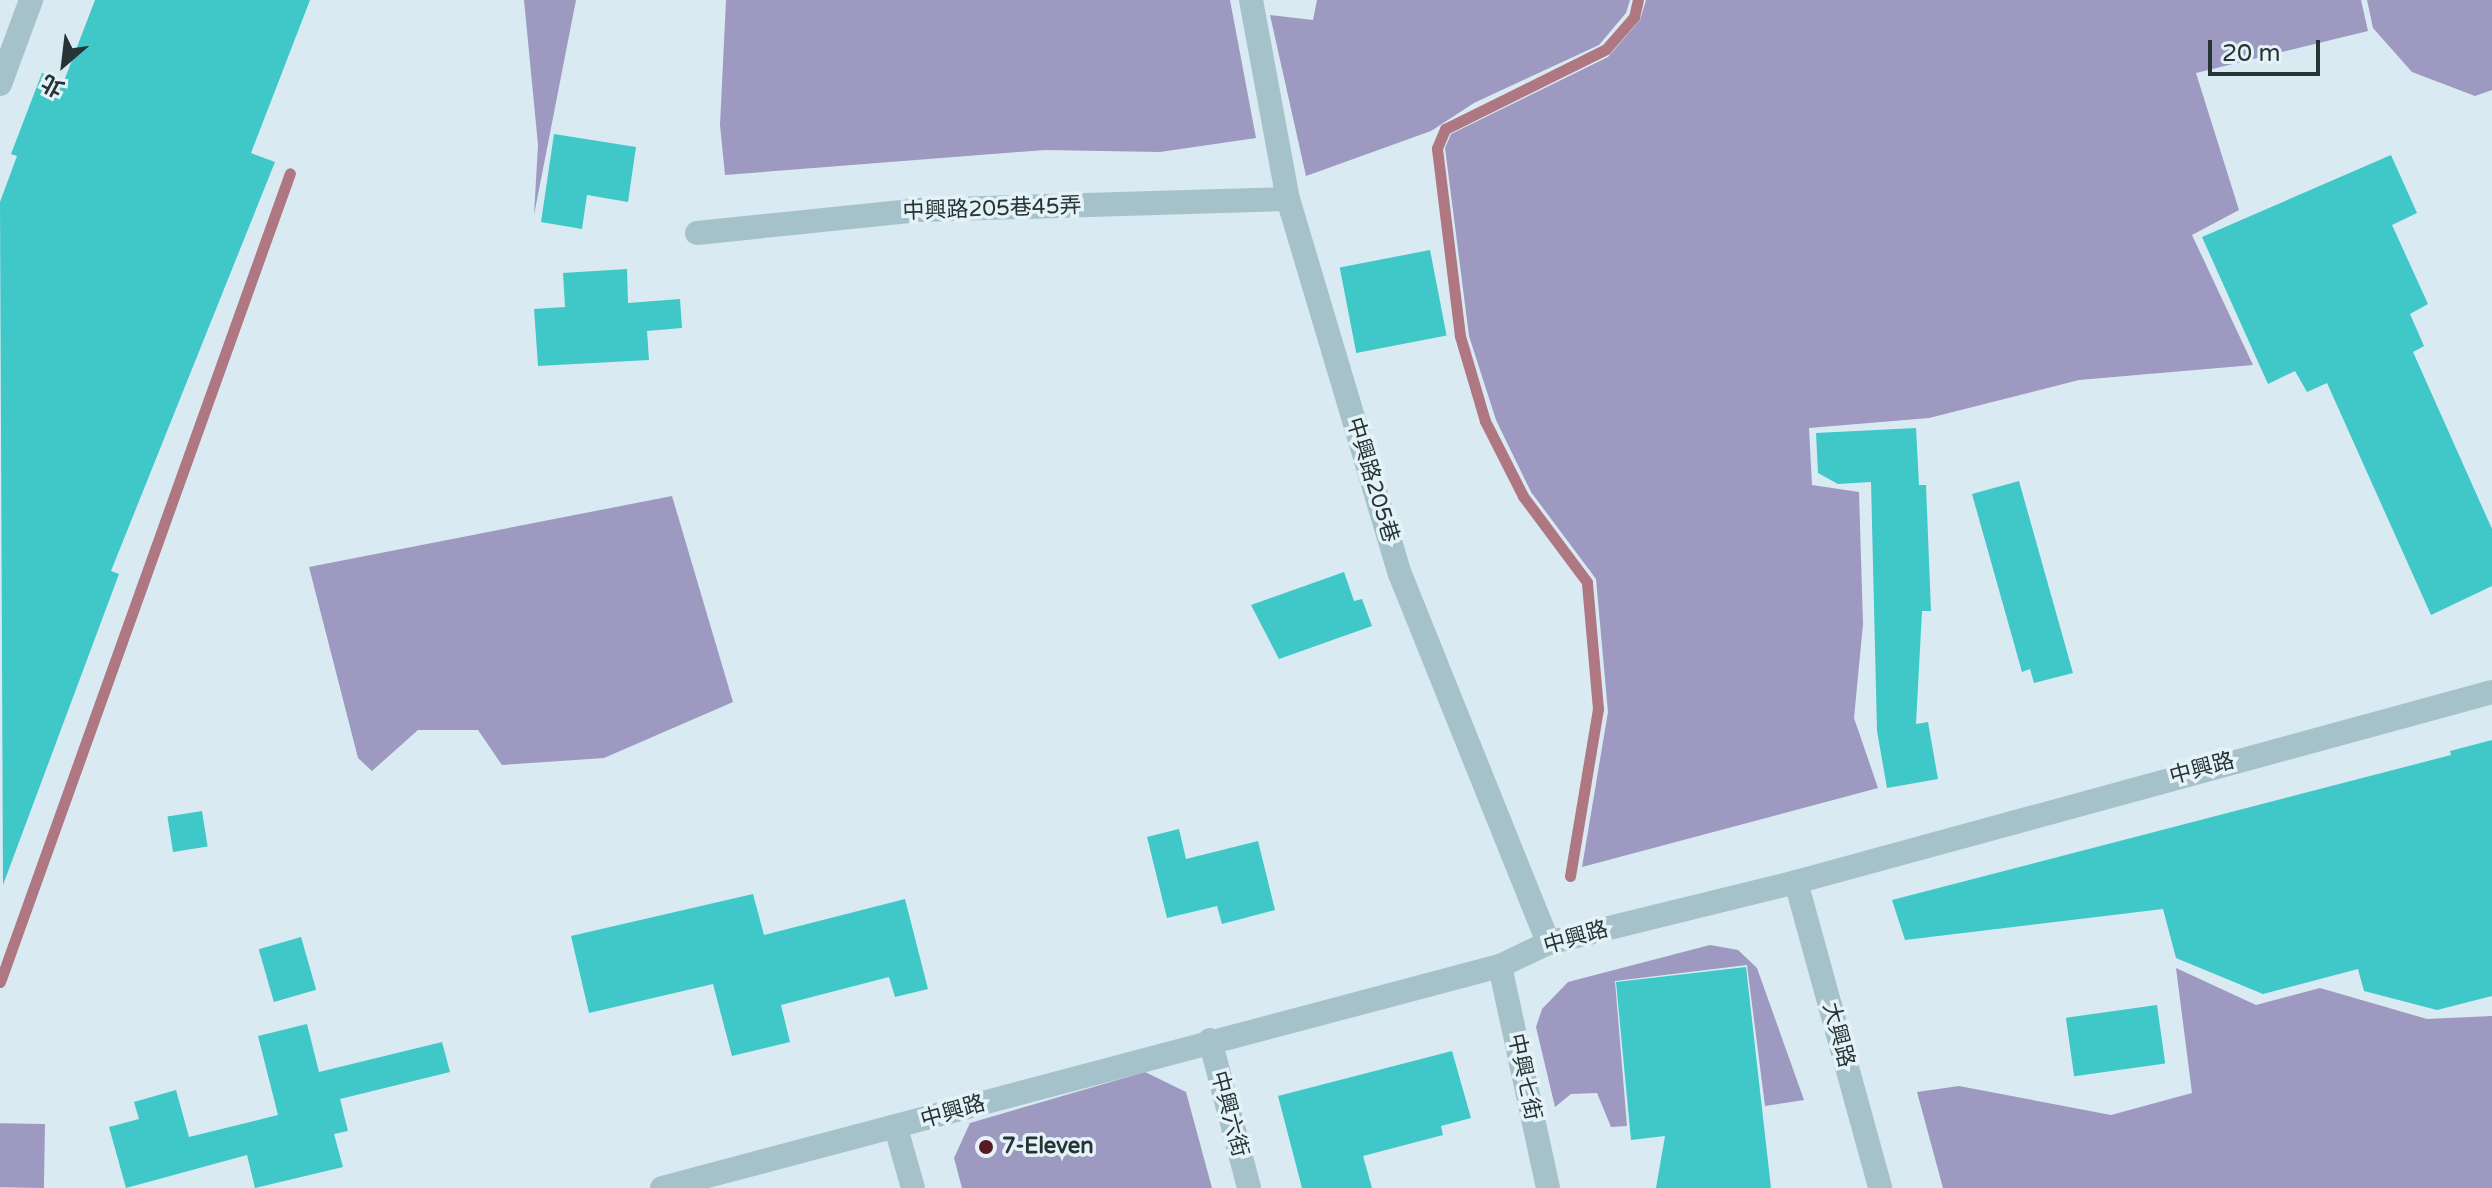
<!DOCTYPE html>
<meta charset="utf-8">
<style>
body{margin:0}
#map{position:relative;width:2492px;height:1188px;overflow:hidden;background:#d9eaf2;font-family:"Varela Round","Noto Sans TC",sans-serif}
div>[style]{position:absolute}
.green>*{inset:0;background:#9d99c1;transform-origin:0 0}
.stream>*{height:11px;margin:-5.5px;padding:0 5.5px;transform-origin:5.5px;border-radius:5.5px;background:#af7782}
.building>*{inset:0;background:#40c7c8;transform-origin:0 0}
.minor>*{height:24px;margin:-12px;padding:0 12px;transform-origin:12px;border-radius:12px;background:#a5c2ca}
.dots>*{width:22px;height:22px;translate:-50% -50%;box-sizing:border-box;border:4px solid #e5f3f9;border-radius:50%}
span{translate:-50% -50%;white-space:nowrap;text-align:center;line-height:1.15;-webkit-text-stroke:7px #e5f3f9;paint-order:stroke}
.street-label{font-size:22px;color:#263435}
.poi-label{font-size:22px;color:#263435;font-weight:700}
.left{translate:0 -50%;text-align:left}
.north{position:absolute;left:24px;top:24px;width:80px;height:80px;-webkit-text-stroke:6px #e5f3f9;paint-order:stroke;rotate:208deg;font-size:22px;font-weight:700;line-height:32px;text-align:center;color:#263435}
.north::after{content:'';display:block;margin:auto;width:28px;height:36px;background:#263435;clip-path:polygon(50% 0,100% 100%,50% 72%,0 100%)}
.scale{position:absolute;left:2208px;top:40px;width:112px;height:36px;box-sizing:border-box;border:4px solid #263435;border-top:0;padding-left:10px;font-size:24px;line-height:28px;white-space:nowrap;color:#263435;-webkit-text-stroke:6px #e5f3f9;paint-order:stroke}
</style>
<div id="map">
<div class="green">
<div style="clip-path:polygon(524px 0,576px 0,534px 215px,538px 145px)"></div>
<div style="clip-path:polygon(726px 0,1230px 0,1256px 138px,1160px 152px,1045px 150px,725px 175px,720px 125px)"></div>
<div style="clip-path:polygon(1317px 0,1630px 0,1626px 13px,1599px 45px,1474px 103px,1431px 131px,1306px 176px,1270px 15px,1313px 20px)"></div>
<div style="clip-path:polygon(1646px 0,2361px 0,2368px 31px,2196px 73px,2239px 210px,2192px 235px,2253px 365px,2079px 380px,1929px 418px,1809px 428px,1812px 485px,1859px 492px,1863px 624px,1854px 718px,1878px 788px,1582px 867px,1608px 712px,1596px 579px,1531px 492px,1496px 420px,1469px 336px,1445px 148px,1451px 134px,1608px 57px,1640px 20px)"></div>
<div style="clip-path:polygon(2367px 0,2492px 0,2492px 90px,2475px 96px,2412px 72px,2373px 28px)"></div>
<div style="clip-path:polygon(672px 496px,733px 702px,604px 758px,502px 765px,478px 730px,418px 730px,372px 771px,358px 758px,309px 567px)"></div>
<div style="clip-path:polygon(1710px 945px,1738px 950px,1757px 968px,1804px 1100px,1765px 1106px,1747px 965px,1615px 981px,1627px 1126px,1611px 1127px,1597px 1093px,1571px 1094px,1555px 1107px,1536px 1027px,1542px 1009px,1568px 982px)"></div>
<div style="clip-path:polygon(2176px 968px,2256px 1005px,2320px 988px,2427px 1019px,2492px 1016px,2492px 1188px,1943px 1188px,1917px 1092px,1959px 1086px,2111px 1115px,2192px 1093px)"></div>
<div style="clip-path:polygon(1145px 1072px,1186px 1092px,1212px 1188px,962px 1188px,954px 1158px,970px 1123px)"></div>
<div style="left:45px;top:1124px;width:64px;height:45px;rotate:91deg"></div>
</div>
<div class="stream">
<div style="left:1570px;top:876px;width:169px;rotate:-80.5deg"></div>
<div style="left:1598px;top:709px;width:127px;rotate:-95deg"></div>
<div style="left:1587px;top:582px;width:107px;rotate:-126.7deg"></div>
<div style="left:1523px;top:496px;width:84px;rotate:-116.9deg"></div>
<div style="left:1485px;top:421px;width:89px;rotate:-106.4deg"></div>
<div style="left:1460px;top:336px;width:189px;rotate:-97deg"></div>
<div style="left:1437px;top:148px;width:21px;rotate:-67deg"></div>
<div style="left:1445px;top:129px;width:180px;rotate:-26.4deg"></div>
<div style="left:1606px;top:49px;width:43px;rotate:-48.8deg"></div>
<div style="left:1634px;top:17px;width:17px;rotate:-77deg"></div>
<div style="left:0;top:982px;width:859px;rotate:-70.28deg"></div>
</div>
<div class="building">
<div style="clip-path:polygon(95px 0,310px 0,251px 153px,275px 162px,111px 571px,119px 574px,3px 885px,0 202px,17px 156px,11px 154px,42px 73px,64px 81px)"></div>
<div style="clip-path:polygon(554px 134px,636px 147px,628px 202px,587px 195px,582px 229px,541px 222px)"></div>
<div style="clip-path:polygon(2391px 155px,2417px 213px,2392px 225px,2428px 304px,2410px 314px,2424px 346px,2413px 352px,2492px 529px,2492px 586px,2431px 615px,2327px 383px,2307px 392px,2295px 371px,2268px 384px,2202px 237px)"></div>
<div style="left:1430px;top:250px;width:87px;height:92px;rotate:79deg"></div>
<div style="clip-path:polygon(627px 269px,628px 303px,680px 299px,682px 328px,647px 331px,649px 360px,538px 366px,534px 309px,565px 307px,563px 273px)"></div>
<div style="clip-path:polygon(1916px 428px,1919px 485px,1926px 485px,1931px 611px,1922px 611px,1916px 724px,1928px 722px,1938px 779px,1887px 788px,1877px 731px,1871px 482px,1838px 484px,1818px 473px,1816px 433px)"></div>
<div style="clip-path:polygon(2019px 481px,2073px 673px,2034px 683px,2030px 669px,2022px 672px,1972px 494px)"></div>
<div style="clip-path:polygon(1344px 572px,1354px 601px,1362px 599px,1372px 626px,1279px 659px,1251px 605px)"></div>
<div style="clip-path:polygon(2492px 740px,2492px 996px,2437px 1010px,2364px 991px,2358px 969px,2263px 994px,2176px 958px,2163px 909px,1905px 940px,1892px 900px,2451px 755px,2450px 751px)"></div>
<div style="left:202px;top:811px;width:36px;height:35px;rotate:81deg"></div>
<div style="clip-path:polygon(1179px 829px,1186px 859px,1258px 841px,1275px 910px,1222px 924px,1217px 906px,1167px 918px,1147px 837px)"></div>
<div style="clip-path:polygon(753px 894px,764px 935px,905px 899px,928px 989px,895px 997px,889px 977px,781px 1005px,790px 1042px,732px 1056px,713px 984px,589px 1013px,571px 936px)"></div>
<div style="left:301px;top:937px;width:55px;height:44px;rotate:74deg"></div>
<div style="clip-path:polygon(1746px 967px,1771px 1188px,1656px 1188px,1665px 1136px,1631px 1140px,1616px 982px)"></div>
<div style="left:2157px;top:1005px;width:59px;height:92px;rotate:82deg"></div>
<div style="clip-path:polygon(307px 1024px,319px 1072px,442px 1042px,450px 1072px,340px 1099px,348px 1131px,334px 1134px,343px 1167px,255px 1188px,247px 1155px,126px 1188px,109px 1127px,139px 1119px,134px 1102px,176px 1090px,189px 1137px,278px 1115px,258px 1036px)"></div>
<div style="clip-path:polygon(1452px 1051px,1471px 1118px,1441px 1126px,1443px 1135px,1363px 1156px,1372px 1188px,1302px 1188px,1278px 1096px)"></div>
</div>
<div class="minor">
<div style="left:1251px;top:0;width:202px;rotate:79.5deg"></div>
<div style="left:1288px;top:199px;width:391px;rotate:73.4deg"></div>
<div style="left:1400px;top:574px;width:398px;rotate:68.1deg"></div>
<div style="left:0;top:84px;width:90px;rotate:-69.7deg"></div>
<div style="left:697px;top:233px;width:223px;rotate:-5.9deg"></div>
<div style="left:919px;top:210px;width:369px;rotate:-1.7deg"></div>
<div style="left:1796px;top:882px;width:317px;rotate:74.6deg"></div>
<div style="left:1500px;top:966px;width:227px;rotate:77.8deg"></div>
<div style="left:1210px;top:1040px;width:153px;rotate:75.2deg"></div>
<div style="left:896px;top:1128px;width:62px;rotate:74.2deg"></div>
<div style="left:662px;top:1188px;width:867px;rotate:-14.84deg"></div>
<div style="left:1500px;top:966px;width:53px;rotate:-25.6deg"></div>
<div style="left:1548px;top:943px;width:255px;rotate:-13.8deg"></div>
<div style="left:1796px;top:882px;width:721px;rotate:-15.27deg"></div>
</div>
<div class="dots">
<div style="left:986px;top:1147px;background:#571b25"></div>
</div>
<div class="street-label">
<span style="left:992px;top:209px;rotate:-2deg">中興路205巷45弄</span>
<span style="left:1372px;top:480px;rotate:73deg">中興路205巷</span>
<span style="left:2202px;top:769px;rotate:-15deg">中興路</span>
<span style="left:1576px;top:938px;rotate:-16deg">中興路</span>
<span style="left:1838px;top:1035px;rotate:75deg">大興路</span>
<span style="left:1524px;top:1077px;rotate:78deg">中興七街</span>
<span style="left:953px;top:1112px;rotate:-16deg">中興路</span>
<span style="left:1229px;top:1114px;rotate:75deg">中興六街</span>
</div>
<div class="poi-label">
<span class="left" style="left:1002px;top:1147px">7-Eleven</span>
</div>
<div class="north">北</div>
<div class="scale">20 m</div>
</div>
